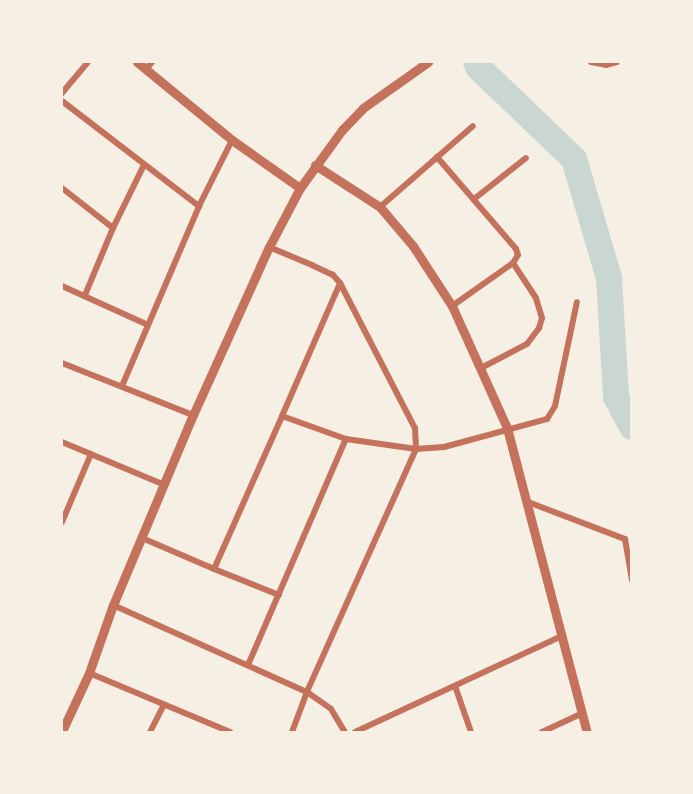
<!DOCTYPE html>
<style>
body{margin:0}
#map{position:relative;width:693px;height:794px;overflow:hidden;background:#f6efe4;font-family:"Noto Serif",serif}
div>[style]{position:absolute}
.river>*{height:26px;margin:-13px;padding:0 13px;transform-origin:13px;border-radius:13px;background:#c9d6d2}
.minor>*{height:6px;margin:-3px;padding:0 3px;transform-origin:3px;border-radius:3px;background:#c5725c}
.tertiary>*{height:9px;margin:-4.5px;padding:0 4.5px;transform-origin:4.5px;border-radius:4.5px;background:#c5725c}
span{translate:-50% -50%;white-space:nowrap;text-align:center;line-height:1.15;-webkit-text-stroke:4.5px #f6efe4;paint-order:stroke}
.frame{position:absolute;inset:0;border:63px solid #f6efe4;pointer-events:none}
</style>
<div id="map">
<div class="river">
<div style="left:476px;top:62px;width:7px;rotate:63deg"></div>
<div style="left:479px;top:68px;width:132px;rotate:43.8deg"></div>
<div style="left:574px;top:159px;width:124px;rotate:73.6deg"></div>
<div style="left:609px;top:278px;width:119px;rotate:86.6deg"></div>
<div style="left:616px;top:397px;width:34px;rotate:62deg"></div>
</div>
<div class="minor">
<div style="left:591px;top:62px;width:15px;rotate:11deg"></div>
<div style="left:606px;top:65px;width:11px;rotate:-15deg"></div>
<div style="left:146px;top:69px;width:9px;rotate:-49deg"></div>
<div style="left:62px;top:93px;width:40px;rotate:-50deg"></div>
<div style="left:62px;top:101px;width:173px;rotate:37.5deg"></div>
<div style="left:437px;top:157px;width:121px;rotate:49.3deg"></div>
<div style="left:516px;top:249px;width:6px;rotate:72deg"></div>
<div style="left:518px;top:255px;width:9px;rotate:122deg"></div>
<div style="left:513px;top:263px;width:75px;rotate:144.8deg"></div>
<div style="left:62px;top:188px;width:65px;rotate:38.1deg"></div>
<div style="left:113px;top:228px;width:73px;rotate:112.7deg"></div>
<div style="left:474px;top:199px;width:66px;rotate:-38.3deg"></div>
<div style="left:380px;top:207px;width:123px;rotate:-41.1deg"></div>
<div style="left:113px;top:228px;width:70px;rotate:-63.8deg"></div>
<div style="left:340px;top:283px;width:163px;rotate:62.7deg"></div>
<div style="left:415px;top:428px;width:21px;rotate:87deg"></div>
<div style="left:416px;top:449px;width:28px;rotate:-4deg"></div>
<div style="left:444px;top:447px;width:107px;rotate:-15.2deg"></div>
<div style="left:547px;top:419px;width:15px;rotate:-58deg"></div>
<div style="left:555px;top:406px;width:106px;rotate:-78.1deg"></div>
<div style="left:62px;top:286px;width:94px;rotate:24.4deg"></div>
<div style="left:62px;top:363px;width:141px;rotate:21.7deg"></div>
<div style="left:481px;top:368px;width:52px;rotate:-27.6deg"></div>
<div style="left:527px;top:344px;width:20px;rotate:-53deg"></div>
<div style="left:539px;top:328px;width:10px;rotate:-73deg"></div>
<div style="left:542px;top:318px;width:21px;rotate:-107deg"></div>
<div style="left:536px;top:298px;width:42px;rotate:-123.3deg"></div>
<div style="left:122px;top:386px;width:196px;rotate:-66.8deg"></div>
<div style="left:199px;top:206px;width:74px;rotate:-63.4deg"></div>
<div style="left:282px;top:416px;width:68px;rotate:19.8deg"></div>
<div style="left:62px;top:442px;width:112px;rotate:22.7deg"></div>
<div style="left:528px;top:502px;width:104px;rotate:20.9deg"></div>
<div style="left:625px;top:539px;width:42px;rotate:80.3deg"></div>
<div style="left:62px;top:522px;width:74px;rotate:-66.9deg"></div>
<div style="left:142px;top:538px;width:78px;rotate:23.3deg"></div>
<div style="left:214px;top:569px;width:167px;rotate:-66deg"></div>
<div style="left:282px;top:416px;width:145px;rotate:-66.4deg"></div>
<div style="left:340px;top:283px;width:11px;rotate:-131deg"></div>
<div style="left:333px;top:275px;width:23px;rotate:-155deg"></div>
<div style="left:312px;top:265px;width:47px;rotate:-157.3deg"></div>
<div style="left:214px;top:569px;width:70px;rotate:21.8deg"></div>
<div style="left:113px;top:605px;width:213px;rotate:24.2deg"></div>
<div style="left:307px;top:692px;width:29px;rotate:35deg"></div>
<div style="left:331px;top:709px;width:27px;rotate:59deg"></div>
<div style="left:248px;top:665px;width:246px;rotate:-66.6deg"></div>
<div style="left:346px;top:439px;width:71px;rotate:8.1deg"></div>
<div style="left:416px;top:449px;width:266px;rotate:114.2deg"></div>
<div style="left:307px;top:692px;width:43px;rotate:110.6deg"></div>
<div style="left:89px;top:673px;width:153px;rotate:22.7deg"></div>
<div style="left:455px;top:686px;width:49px;rotate:70.8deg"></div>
<div style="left:150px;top:732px;width:30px;rotate:-63deg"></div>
<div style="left:355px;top:732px;width:228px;rotate:-24.9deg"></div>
<div style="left:542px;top:732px;width:45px;rotate:-24.9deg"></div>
</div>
<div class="tertiary">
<div style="left:137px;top:62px;width:123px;rotate:39.4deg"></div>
<div style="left:232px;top:140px;width:83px;rotate:35.2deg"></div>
<div style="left:315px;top:165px;width:77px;rotate:32.9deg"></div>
<div style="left:380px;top:207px;width:51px;rotate:49.8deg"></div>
<div style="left:413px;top:246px;width:72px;rotate:57deg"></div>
<div style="left:452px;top:306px;width:134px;rotate:65.7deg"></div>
<div style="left:507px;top:428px;width:314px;rotate:75.3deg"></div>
<div style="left:62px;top:731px;width:64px;rotate:-65deg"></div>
<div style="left:89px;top:673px;width:72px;rotate:-70.6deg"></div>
<div style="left:113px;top:605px;width:206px;rotate:-67.2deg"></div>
<div style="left:193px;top:415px;width:184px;rotate:-65.7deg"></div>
<div style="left:269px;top:247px;width:67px;rotate:-62.3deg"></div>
<div style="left:300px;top:188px;width:72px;rotate:-54.1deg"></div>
<div style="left:342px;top:130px;width:30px;rotate:-46deg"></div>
<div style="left:363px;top:108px;width:80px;rotate:-35.3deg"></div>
</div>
<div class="frame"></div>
</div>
